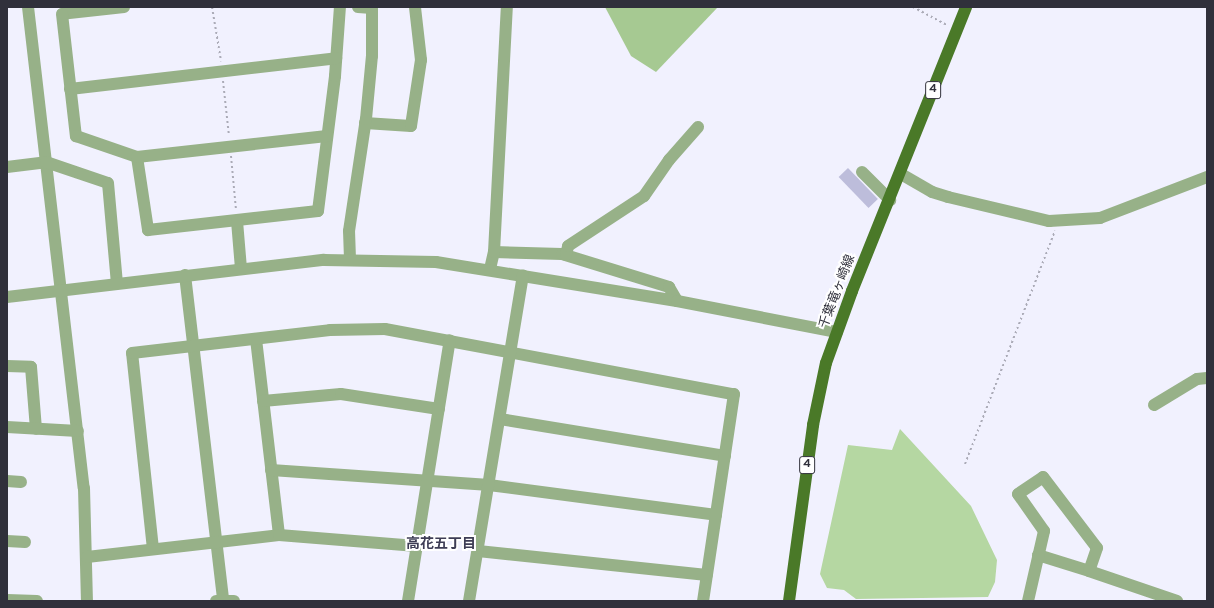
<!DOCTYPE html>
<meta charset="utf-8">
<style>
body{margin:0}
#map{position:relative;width:1214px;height:608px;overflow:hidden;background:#f1f1fe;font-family:Overpass,"Noto Sans JP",sans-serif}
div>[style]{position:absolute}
.green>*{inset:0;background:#b5d7a2}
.forest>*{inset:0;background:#a6c992}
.building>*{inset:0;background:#bdbddb;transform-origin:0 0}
.path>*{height:2px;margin-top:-1px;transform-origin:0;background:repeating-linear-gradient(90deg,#ababb7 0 2px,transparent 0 5px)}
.minor>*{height:12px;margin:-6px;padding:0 6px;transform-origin:6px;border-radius:6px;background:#97b188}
.major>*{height:12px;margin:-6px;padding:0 6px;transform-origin:6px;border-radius:6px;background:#4a7928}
span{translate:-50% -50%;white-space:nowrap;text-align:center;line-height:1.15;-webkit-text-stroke:4px #fff;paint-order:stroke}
.shield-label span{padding:1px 3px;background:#fff;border:1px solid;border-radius:3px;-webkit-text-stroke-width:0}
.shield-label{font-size:12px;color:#30303b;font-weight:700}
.street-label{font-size:13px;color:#30303b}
.neighbourhood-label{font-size:14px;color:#3e3d55;font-weight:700}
.frame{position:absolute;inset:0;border:8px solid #30303b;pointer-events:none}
</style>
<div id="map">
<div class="green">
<div style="clip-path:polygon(900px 429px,971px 506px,997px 560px,995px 582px,988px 597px,856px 599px,844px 590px,827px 588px,820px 574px,848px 445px,892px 450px)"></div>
</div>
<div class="forest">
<div style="clip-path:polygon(605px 7px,718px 7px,656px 72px,631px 56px)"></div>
</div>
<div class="building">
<div style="left:848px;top:168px;width:43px;height:13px;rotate:46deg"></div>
</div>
<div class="path">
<div style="left:212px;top:7px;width:55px;rotate:80.5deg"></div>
<div style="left:913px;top:7px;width:38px;rotate:28deg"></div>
<div style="left:223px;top:81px;width:55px;rotate:83.8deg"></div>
<div style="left:231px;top:156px;width:54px;rotate:84.7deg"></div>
<div style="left:965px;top:464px;width:250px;rotate:-68.9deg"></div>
</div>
<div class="minor">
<div style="left:28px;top:7px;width:484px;rotate:83.4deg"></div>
<div style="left:84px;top:488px;width:113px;rotate:88.5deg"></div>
<div style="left:124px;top:7px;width:62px;rotate:173.6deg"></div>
<div style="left:62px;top:14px;width:123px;rotate:83.5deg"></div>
<div style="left:76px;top:136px;width:65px;rotate:19deg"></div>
<div style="left:137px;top:157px;width:74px;rotate:81.4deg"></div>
<div style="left:148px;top:230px;width:171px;rotate:-6.4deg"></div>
<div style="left:318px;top:211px;width:136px;rotate:-82.8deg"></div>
<div style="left:335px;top:76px;width:69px;rotate:-85.9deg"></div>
<div style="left:358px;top:7px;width:14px;rotate:4deg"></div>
<div style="left:70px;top:89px;width:268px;rotate:-6.6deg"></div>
<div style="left:365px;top:123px;width:46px;rotate:3.7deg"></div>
<div style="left:411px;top:126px;width:67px;rotate:-81.4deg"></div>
<div style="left:421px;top:60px;width:53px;rotate:-96.5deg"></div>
<div style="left:137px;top:157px;width:191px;rotate:-6.3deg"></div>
<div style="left:7px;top:167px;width:39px;rotate:-7deg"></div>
<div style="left:46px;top:162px;width:65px;rotate:18.7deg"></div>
<div style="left:108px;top:183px;width:101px;rotate:84.9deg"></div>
<div style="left:862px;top:172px;width:40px;rotate:45deg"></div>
<div style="left:901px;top:174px;width:36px;rotate:30deg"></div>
<div style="left:932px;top:192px;width:17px;rotate:17deg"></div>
<div style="left:948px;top:197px;width:104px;rotate:13.4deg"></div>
<div style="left:1049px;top:221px;width:51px;rotate:-3.4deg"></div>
<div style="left:1100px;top:218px;width:115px;rotate:-21deg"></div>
<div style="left:237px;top:221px;width:48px;rotate:85.2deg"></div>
<div style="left:494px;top:252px;width:68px;rotate:1.7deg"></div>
<div style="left:562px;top:254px;width:112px;rotate:17.1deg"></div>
<div style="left:669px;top:287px;width:16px;rotate:60deg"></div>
<div style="left:566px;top:255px;width:9px;rotate:-77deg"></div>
<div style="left:568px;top:246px;width:91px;rotate:-33.3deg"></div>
<div style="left:644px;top:196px;width:44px;rotate:-55.2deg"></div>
<div style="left:669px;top:160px;width:44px;rotate:-48.7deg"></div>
<div style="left:350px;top:259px;width:28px;rotate:-92deg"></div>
<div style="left:349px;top:231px;width:113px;rotate:-81.4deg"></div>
<div style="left:366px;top:119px;width:63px;rotate:-84.6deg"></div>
<div style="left:372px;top:56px;width:49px;rotate:-90deg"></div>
<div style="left:490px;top:269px;width:17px;rotate:-77deg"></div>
<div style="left:494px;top:252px;width:245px;rotate:-87deg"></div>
<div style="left:185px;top:275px;width:327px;rotate:83.3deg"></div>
<div style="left:7px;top:297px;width:319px;rotate:-6.7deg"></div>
<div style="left:324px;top:260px;width:112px;rotate:1deg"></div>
<div style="left:436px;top:262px;width:244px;rotate:9.2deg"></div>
<div style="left:677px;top:301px;width:163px;rotate:11deg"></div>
<div style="left:256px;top:339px;width:197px;rotate:83.3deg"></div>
<div style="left:7px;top:366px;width:24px;rotate:2deg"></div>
<div style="left:31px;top:367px;width:62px;rotate:85.4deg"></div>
<div style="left:263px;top:401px;width:78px;rotate:-5.1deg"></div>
<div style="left:341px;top:394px;width:99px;rotate:8.7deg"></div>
<div style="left:1154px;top:405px;width:50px;rotate:-31.2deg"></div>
<div style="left:1197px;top:379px;width:10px;rotate:-6deg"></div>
<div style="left:500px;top:419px;width:228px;rotate:9.3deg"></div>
<div style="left:7px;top:427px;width:71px;rotate:3.2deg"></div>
<div style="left:271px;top:470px;width:219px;rotate:3.9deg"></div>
<div style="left:489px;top:485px;width:229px;rotate:7.5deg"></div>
<div style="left:7px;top:481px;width:14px;rotate:4deg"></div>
<div style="left:7px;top:541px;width:18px;rotate:3deg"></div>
<div style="left:153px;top:549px;width:197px;rotate:-96.1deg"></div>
<div style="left:132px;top:353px;width:199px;rotate:-6.6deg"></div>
<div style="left:330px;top:330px;width:55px;rotate:-1deg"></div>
<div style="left:385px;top:329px;width:355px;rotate:10.6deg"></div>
<div style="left:734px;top:394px;width:209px;rotate:98.5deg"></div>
<div style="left:478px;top:551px;width:230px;rotate:6deg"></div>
<div style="left:1038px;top:555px;width:53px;rotate:17.4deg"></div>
<div style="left:87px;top:557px;width:193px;rotate:-6.5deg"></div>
<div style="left:279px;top:535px;width:138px;rotate:4.6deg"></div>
<div style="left:7px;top:600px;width:30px;rotate:2deg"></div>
<div style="left:216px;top:601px;width:18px"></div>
<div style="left:408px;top:601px;width:264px;rotate:-80.9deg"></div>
<div style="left:469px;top:601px;width:330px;rotate:-80.6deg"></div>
<div style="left:1028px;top:601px;width:72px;rotate:-77.1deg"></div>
<div style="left:1044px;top:531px;width:45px;rotate:-125.1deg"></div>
<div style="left:1018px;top:494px;width:30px;rotate:-34deg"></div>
<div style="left:1043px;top:477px;width:89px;rotate:52.7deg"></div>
<div style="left:1097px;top:548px;width:24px;rotate:109deg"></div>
<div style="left:1089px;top:571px;width:93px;rotate:18.8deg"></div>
</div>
<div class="major">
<div style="left:789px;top:601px;width:178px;rotate:-82.2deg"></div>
<div style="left:813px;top:425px;width:63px;rotate:-78.2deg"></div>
<div style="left:826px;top:363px;width:77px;rotate:-70.1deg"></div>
<div style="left:852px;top:291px;width:306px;rotate:-68.1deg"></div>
</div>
<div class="shield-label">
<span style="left:933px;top:90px">4</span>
<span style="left:807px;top:465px">4</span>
</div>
<div class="street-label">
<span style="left:838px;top:292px;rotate:-69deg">千葉竜ヶ崎線</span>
</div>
<div class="neighbourhood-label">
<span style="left:441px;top:545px">高花五丁目</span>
</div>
<div class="frame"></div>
</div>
